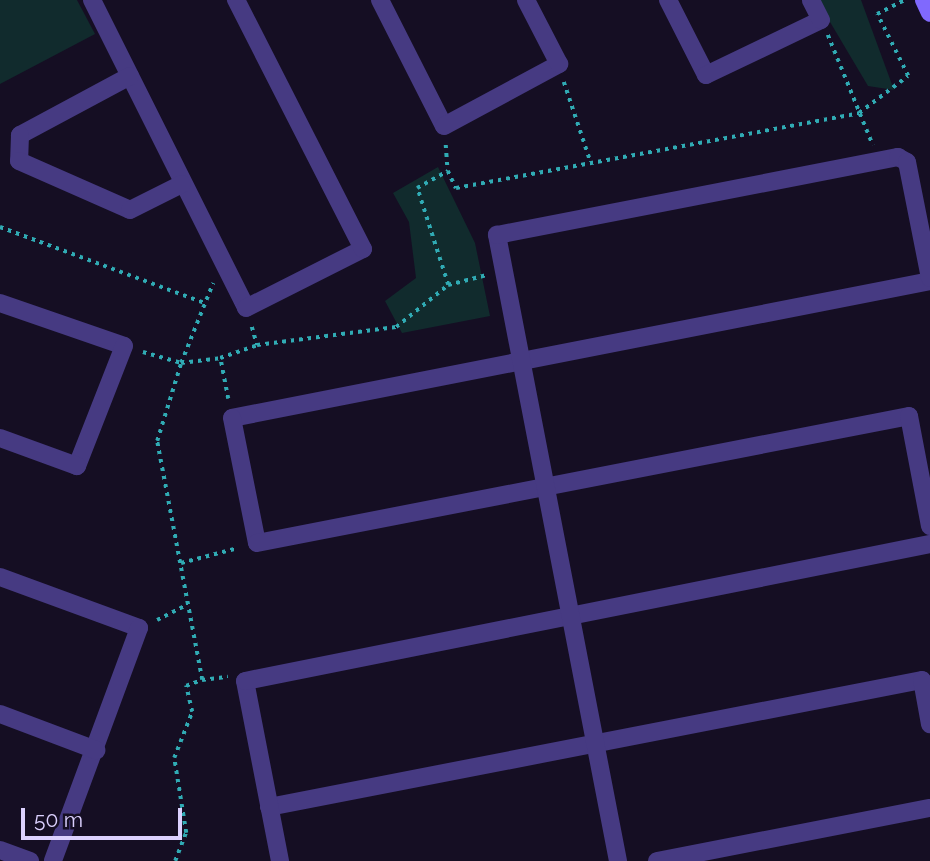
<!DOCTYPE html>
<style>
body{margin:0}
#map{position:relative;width:930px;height:861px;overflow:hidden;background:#150e23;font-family:Raleway,sans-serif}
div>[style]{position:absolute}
.green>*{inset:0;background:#112b2d}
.path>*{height:3.5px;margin-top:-1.75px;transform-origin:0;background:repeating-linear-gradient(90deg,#30abb4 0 3.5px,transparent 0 8.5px)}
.street>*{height:18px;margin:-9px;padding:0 9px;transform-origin:9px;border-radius:9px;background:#463a82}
.secondary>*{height:18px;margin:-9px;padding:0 9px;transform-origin:9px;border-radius:9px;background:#8069fd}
span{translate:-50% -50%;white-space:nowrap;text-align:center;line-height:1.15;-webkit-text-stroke:5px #150e23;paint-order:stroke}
.scale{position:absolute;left:21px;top:808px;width:161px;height:32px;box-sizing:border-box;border:4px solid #dcd1ff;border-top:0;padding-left:9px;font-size:21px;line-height:24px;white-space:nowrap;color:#dcd1ff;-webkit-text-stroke:5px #150e23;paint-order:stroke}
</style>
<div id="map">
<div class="green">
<div style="clip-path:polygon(0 0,77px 0,95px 34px,0 84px)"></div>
<div style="clip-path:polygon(817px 0,861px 0,894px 90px,868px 86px)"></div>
<div style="clip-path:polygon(438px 167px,475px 243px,490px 316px,402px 333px,385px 301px,416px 278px,409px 222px,393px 193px)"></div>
</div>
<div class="path">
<div style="left:828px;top:35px;width:119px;rotate:67.8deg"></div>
<div style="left:564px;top:82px;width:85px;rotate:71.6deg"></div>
<div style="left:446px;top:145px;width:26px;rotate:86deg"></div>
<div style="left:448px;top:171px;width:19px;rotate:65deg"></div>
<div style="left:456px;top:188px;width:410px;rotate:-10.5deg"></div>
<div style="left:859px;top:113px;width:61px;rotate:-37.1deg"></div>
<div style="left:908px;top:76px;width:69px;rotate:-116.6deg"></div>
<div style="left:877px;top:14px;width:31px;rotate:-27deg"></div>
<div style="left:0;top:227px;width:218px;rotate:20.4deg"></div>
<div style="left:448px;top:285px;width:102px;rotate:-107.7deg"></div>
<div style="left:417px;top:188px;width:35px;rotate:-29deg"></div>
<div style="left:252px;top:327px;width:19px;rotate:74deg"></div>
<div style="left:143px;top:352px;width:40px;rotate:16deg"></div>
<div style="left:181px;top:363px;width:39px;rotate:-7deg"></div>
<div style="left:228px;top:399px;width:42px;rotate:-101deg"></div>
<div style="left:220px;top:358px;width:39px;rotate:-19deg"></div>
<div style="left:257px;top:345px;width:140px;rotate:-7.4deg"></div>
<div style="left:396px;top:327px;width:67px;rotate:-38.9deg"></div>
<div style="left:448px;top:285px;width:40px;rotate:-14.4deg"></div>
<div style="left:181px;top:563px;width:59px;rotate:-14.7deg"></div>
<div style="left:157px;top:620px;width:34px;rotate:-27deg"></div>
<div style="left:202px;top:680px;width:26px;rotate:-7deg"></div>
<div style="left:175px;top:861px;width:30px;rotate:-69deg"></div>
<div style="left:186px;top:833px;width:76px;rotate:-99.1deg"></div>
<div style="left:174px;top:758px;width:49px;rotate:-68.6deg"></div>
<div style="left:192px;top:712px;width:27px;rotate:-103deg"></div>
<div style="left:186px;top:686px;width:17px;rotate:-21deg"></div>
<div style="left:202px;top:680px;width:243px;rotate:-100.7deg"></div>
<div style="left:157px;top:441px;width:82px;rotate:-72.9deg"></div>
<div style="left:181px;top:363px;width:86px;rotate:-68.2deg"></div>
</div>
<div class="street">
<div style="left:92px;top:0;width:344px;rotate:63.4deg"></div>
<div style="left:246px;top:308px;width:131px;rotate:-26.8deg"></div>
<div style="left:363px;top:249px;width:280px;rotate:-117deg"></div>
<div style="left:380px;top:0;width:141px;rotate:63.1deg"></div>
<div style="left:444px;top:126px;width:131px;rotate:-28.3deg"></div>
<div style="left:559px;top:64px;width:72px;rotate:-117.3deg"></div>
<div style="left:668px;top:0;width:84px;rotate:63.1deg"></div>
<div style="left:706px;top:75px;width:127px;rotate:-25.6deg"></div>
<div style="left:821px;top:20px;width:22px;rotate:-117deg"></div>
<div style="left:130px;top:76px;width:125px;rotate:151.8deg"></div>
<div style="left:20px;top:135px;width:26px;rotate:92deg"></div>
<div style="left:19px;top:161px;width:121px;rotate:23.8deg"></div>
<div style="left:130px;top:210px;width:58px;rotate:-26.6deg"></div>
<div style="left:930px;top:281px;width:711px;rotate:168.9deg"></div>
<div style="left:232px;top:418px;width:127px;rotate:78.7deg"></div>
<div style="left:257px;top:543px;width:664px;rotate:-11.02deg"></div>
<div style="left:909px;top:416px;width:112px;rotate:79.2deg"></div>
<div style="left:0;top:303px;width:131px;rotate:19.1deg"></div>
<div style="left:124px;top:346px;width:129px;rotate:111.4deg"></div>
<div style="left:77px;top:466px;width:82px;rotate:-160deg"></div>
<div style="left:0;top:577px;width:148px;rotate:20.1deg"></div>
<div style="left:139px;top:628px;width:248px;rotate:110.3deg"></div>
<div style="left:0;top:714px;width:103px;rotate:20.6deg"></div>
<div style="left:269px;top:807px;width:665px;rotate:-11.01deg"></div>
<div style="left:922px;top:680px;width:45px;rotate:79.7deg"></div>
<div style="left:0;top:850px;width:32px;rotate:20deg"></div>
<div style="left:280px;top:861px;width:183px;rotate:-101deg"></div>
<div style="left:245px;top:681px;width:699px;rotate:-11.31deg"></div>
<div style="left:618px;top:861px;width:638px;rotate:-100.94deg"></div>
<div style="left:497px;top:235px;width:409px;rotate:-11deg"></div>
<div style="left:898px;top:157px;width:10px;rotate:29deg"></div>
<div style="left:907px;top:162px;width:118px;rotate:78.8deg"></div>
<div style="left:657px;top:861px;width:278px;rotate:-11deg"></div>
</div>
<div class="secondary">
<div style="left:924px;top:0;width:14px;rotate:65deg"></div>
</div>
<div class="scale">50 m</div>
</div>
